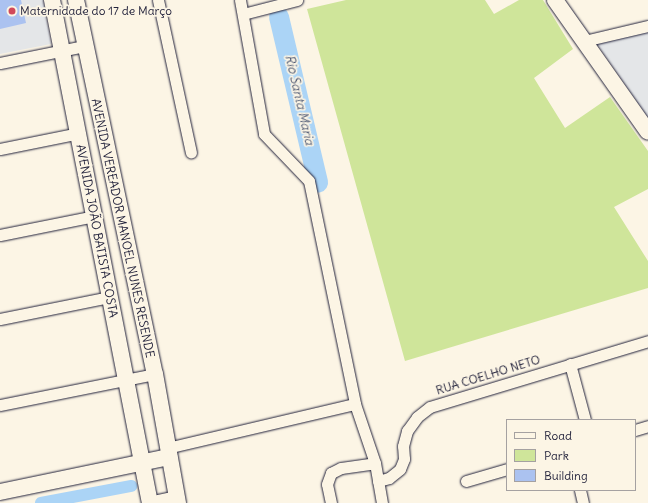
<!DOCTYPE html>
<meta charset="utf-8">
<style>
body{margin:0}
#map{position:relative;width:648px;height:503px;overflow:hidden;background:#fcf5e5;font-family:Delius,sans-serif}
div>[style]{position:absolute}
.built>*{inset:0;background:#e4e6e8}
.green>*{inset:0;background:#cfe59a}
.canal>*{height:12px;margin:-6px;padding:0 6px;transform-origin:6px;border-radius:6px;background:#abd4f6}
.river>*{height:20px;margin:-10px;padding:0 10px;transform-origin:10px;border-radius:10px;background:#abd4f6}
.building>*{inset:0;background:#abc2f0}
.roads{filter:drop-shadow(0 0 1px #22223b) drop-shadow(0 0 1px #22223b)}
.street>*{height:11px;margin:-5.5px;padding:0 5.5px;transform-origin:5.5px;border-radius:5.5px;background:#fcf5e5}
.secondary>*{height:16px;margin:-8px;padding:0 8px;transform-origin:8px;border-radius:8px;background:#fcf5e5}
.dots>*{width:11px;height:11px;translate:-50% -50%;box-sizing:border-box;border:2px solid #fcf5e5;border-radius:50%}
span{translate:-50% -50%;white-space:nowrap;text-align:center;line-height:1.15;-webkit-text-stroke:3.5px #fcf5e5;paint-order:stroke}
.poi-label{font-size:12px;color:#22223b}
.left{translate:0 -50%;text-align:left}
.street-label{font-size:12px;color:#22223b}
.water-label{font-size:13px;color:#4b5773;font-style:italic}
.legend{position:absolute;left:506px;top:419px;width:130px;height:72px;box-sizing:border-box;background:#fcf5e5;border:1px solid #a5a1a1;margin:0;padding:5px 7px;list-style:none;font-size:12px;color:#22223b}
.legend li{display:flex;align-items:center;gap:8px;height:20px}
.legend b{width:20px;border:1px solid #a5a1a1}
</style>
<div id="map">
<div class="built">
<div style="clip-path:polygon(0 0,43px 0,51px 44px,0 54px)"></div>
<div style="clip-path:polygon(648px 30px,648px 118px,595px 41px)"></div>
</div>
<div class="green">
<div style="clip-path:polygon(346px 0,485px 0,494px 14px,519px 0,543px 0,573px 49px,534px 78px,565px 128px,610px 97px,648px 151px,648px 189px,614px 207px,648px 261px,648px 288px,405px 361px,307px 9px)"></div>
</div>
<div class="canal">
<div style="left:41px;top:503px;width:92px;rotate:-10.7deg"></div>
</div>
<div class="river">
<div style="left:279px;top:17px;width:170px;rotate:76.7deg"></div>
</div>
<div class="building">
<div style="clip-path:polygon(0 0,21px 0,26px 23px,0 29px)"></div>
</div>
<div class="roads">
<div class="street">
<div style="left:158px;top:0;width:156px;rotate:77.8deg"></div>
<div style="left:240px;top:0;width:136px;rotate:79.8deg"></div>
<div style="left:264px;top:134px;width:65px;rotate:46.2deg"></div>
<div style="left:309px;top:181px;width:228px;rotate:78.3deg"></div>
<div style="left:355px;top:404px;width:62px;rotate:71.3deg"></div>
<div style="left:375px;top:463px;width:41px;rotate:80.1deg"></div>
<div style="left:243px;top:14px;width:56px;rotate:-14.5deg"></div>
<div style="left:584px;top:41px;width:66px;rotate:-13.2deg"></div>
<div style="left:0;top:63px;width:86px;rotate:-11.4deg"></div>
<div style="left:0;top:149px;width:81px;rotate:-11.4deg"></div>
<div style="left:0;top:235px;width:96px;rotate:-11.4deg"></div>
<div style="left:0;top:319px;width:111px;rotate:-11.4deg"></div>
<div style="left:570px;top:364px;width:58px;rotate:75deg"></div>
<div style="left:0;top:405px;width:158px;rotate:-11.3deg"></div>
<div style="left:635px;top:430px;width:14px;rotate:-17deg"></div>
<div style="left:167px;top:448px;width:193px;rotate:-13.2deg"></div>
<div style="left:378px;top:481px;width:11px;rotate:-15deg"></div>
<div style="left:389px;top:478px;width:14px;rotate:-39deg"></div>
<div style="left:400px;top:469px;width:11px;rotate:-68deg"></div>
<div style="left:404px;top:459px;width:13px;rotate:-94deg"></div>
<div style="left:403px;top:446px;width:16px;rotate:-75deg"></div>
<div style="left:407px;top:431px;width:17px;rotate:-54deg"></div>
<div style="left:417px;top:417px;width:16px;rotate:-38deg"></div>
<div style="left:430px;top:407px;width:228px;rotate:-16.8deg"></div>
<div style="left:466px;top:481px;width:43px;rotate:-16.3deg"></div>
<div style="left:580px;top:490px;width:13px;rotate:77deg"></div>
<div style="left:331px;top:503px;width:19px;rotate:-102deg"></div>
<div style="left:327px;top:484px;width:12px;rotate:-70deg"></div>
<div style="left:331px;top:473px;width:11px;rotate:-27deg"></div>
<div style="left:341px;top:468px;width:34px;rotate:-8deg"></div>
</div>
<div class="secondary">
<div style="left:52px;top:0;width:512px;rotate:78.98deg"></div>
<div style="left:76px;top:0;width:382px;rotate:78.1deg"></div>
<div style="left:155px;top:374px;width:131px;rotate:79.9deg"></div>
<div style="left:555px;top:0;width:161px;rotate:54.8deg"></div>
<div style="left:0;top:492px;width:173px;rotate:-11.7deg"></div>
<div style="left:158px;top:503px;width:19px;rotate:-12deg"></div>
</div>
</div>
<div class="dots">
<div style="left:12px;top:11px;background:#d1495b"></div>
</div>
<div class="poi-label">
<span class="left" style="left:20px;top:11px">Maternidade do 17 de Março</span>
</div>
<div class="street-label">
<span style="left:123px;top:228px;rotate:78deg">AVENIDA VEREADOR MANOEL NUNES RESENDE</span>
<span style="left:97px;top:231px;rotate:79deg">AVENIDA JOÃO BATISTA COSTA</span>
<span style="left:488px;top:375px;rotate:-17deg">RUA COELHO NETO</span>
</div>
<div class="water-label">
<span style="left:299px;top:100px;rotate:77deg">Rio Santa Maria</span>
</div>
<ul class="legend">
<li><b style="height:5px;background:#fcf5e5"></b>Road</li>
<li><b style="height:11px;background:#cfe59a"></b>Park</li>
<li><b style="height:11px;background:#abc2f0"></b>Building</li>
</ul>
</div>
